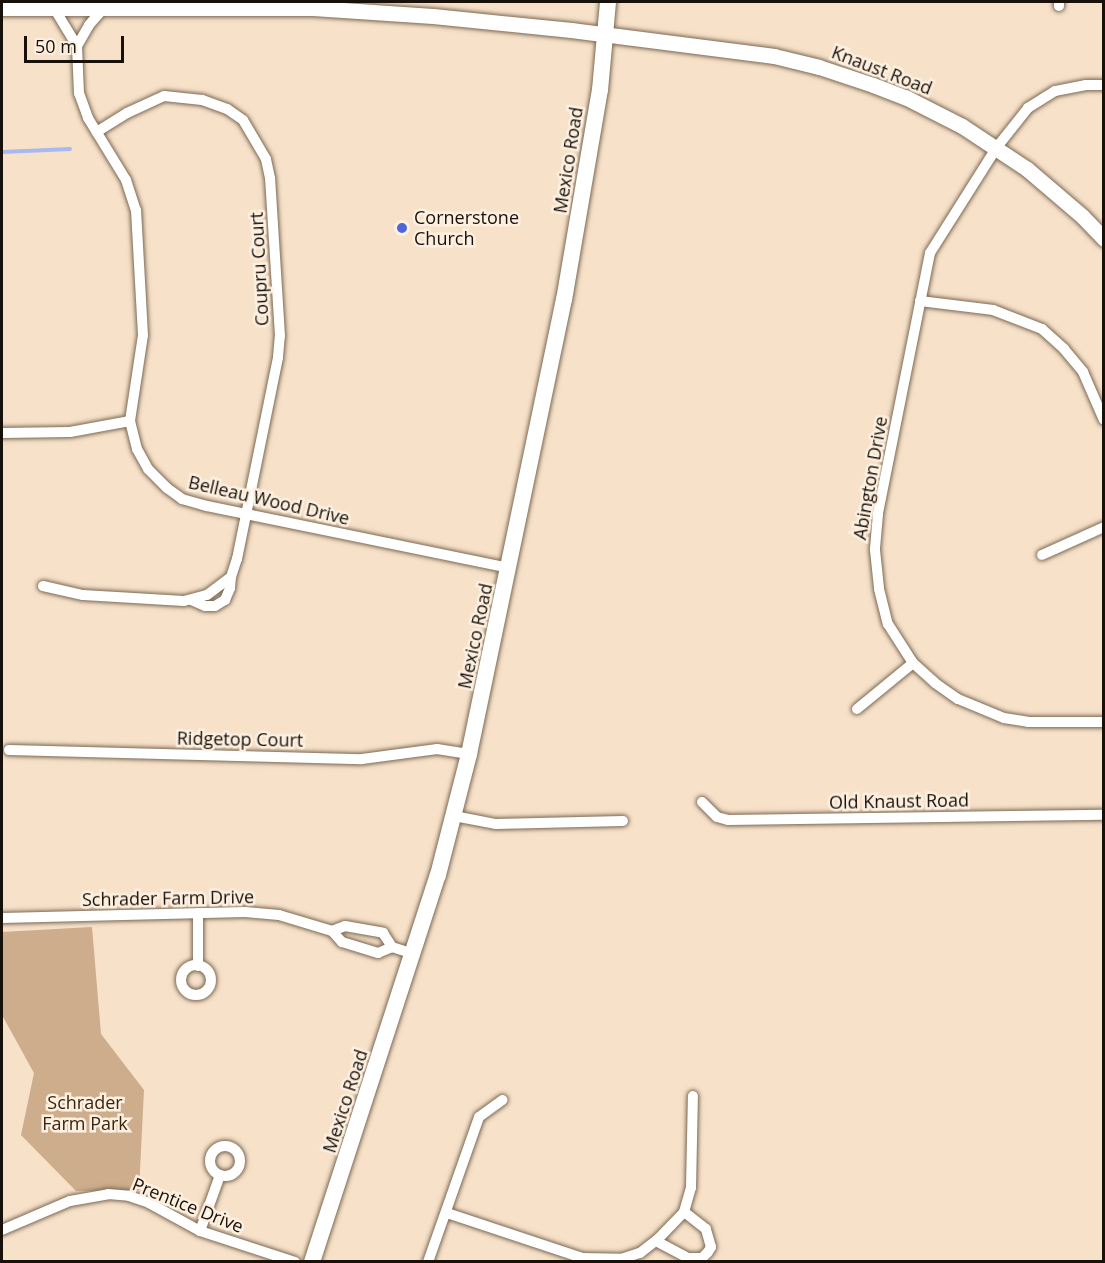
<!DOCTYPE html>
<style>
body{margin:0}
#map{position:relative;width:1105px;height:1263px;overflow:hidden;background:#f7e1c9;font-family:"Open Sans",sans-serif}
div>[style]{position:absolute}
.green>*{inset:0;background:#cdad8b}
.stream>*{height:4px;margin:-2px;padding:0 2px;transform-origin:2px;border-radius:2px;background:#a6b9f2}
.roads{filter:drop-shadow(0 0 2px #7c6954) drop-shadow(0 0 2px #7c6954)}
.minor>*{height:10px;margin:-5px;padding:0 5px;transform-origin:5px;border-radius:5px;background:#fff}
.minor>.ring{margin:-5px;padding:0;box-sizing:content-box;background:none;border:10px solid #fff;border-radius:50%}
.secondary>*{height:15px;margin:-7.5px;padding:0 7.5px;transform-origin:7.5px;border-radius:7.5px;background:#fff}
.primary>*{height:16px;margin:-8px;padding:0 8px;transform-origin:8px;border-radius:8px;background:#fff}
.dots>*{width:16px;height:16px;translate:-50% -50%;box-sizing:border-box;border:3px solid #fdf0e1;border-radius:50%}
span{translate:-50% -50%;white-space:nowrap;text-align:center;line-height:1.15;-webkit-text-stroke:5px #fdf0e1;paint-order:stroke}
.street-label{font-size:18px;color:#181109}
.poi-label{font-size:18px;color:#181109}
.left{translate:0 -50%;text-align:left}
.park-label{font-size:18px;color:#39250f}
.frame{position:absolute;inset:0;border:3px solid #181109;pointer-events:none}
.scale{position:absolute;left:24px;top:36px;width:100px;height:27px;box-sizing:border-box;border:3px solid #181109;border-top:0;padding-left:8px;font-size:18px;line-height:21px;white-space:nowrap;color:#181109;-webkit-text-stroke:4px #fdf0e1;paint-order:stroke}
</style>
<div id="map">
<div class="green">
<div style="clip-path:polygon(92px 927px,101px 1034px,144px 1090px,139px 1190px,76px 1191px,21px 1135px,34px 1073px,2px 1015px,2px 932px)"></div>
</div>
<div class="stream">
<div style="left:2px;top:152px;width:68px;rotate:-2.5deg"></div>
</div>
<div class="roads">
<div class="minor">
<div style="left:1059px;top:6px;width:4px;rotate:-90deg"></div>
<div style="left:54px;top:8px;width:44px;rotate:58.8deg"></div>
<div style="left:77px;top:46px;width:47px;rotate:87.6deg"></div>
<div style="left:79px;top:93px;width:27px;rotate:70deg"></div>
<div style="left:88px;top:118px;width:73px;rotate:58.5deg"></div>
<div style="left:126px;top:180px;width:32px;rotate:72deg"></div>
<div style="left:136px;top:210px;width:125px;rotate:86.8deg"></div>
<div style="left:143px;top:335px;width:87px;rotate:98.6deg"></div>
<div style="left:130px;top:421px;width:29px;rotate:76deg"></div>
<div style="left:137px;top:449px;width:23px;rotate:61deg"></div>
<div style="left:148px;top:469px;width:27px;rotate:45deg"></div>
<div style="left:167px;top:488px;width:19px;rotate:36deg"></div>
<div style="left:182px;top:499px;width:26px;rotate:16deg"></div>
<div style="left:207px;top:506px;width:308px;rotate:11.6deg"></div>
<div style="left:77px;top:46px;width:24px;rotate:-60deg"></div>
<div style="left:89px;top:25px;width:23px;rotate:-49deg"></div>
<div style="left:1104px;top:85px;width:18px;rotate:180deg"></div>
<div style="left:1086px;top:85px;width:32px;rotate:169deg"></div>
<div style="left:1055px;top:91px;width:32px;rotate:148deg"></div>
<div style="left:1028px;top:108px;width:50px;rotate:128.5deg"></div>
<div style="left:997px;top:147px;width:125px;rotate:122.3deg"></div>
<div style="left:930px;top:253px;width:266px;rotate:101.3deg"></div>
<div style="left:878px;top:514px;width:36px;rotate:95deg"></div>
<div style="left:875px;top:550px;width:39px;rotate:84deg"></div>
<div style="left:879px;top:589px;width:36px;rotate:76deg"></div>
<div style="left:888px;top:624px;width:46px;rotate:57.3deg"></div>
<div style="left:913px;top:663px;width:30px;rotate:42deg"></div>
<div style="left:935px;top:683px;width:28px;rotate:35deg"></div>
<div style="left:958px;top:699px;width:50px;rotate:22.4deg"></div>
<div style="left:1004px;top:718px;width:24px;rotate:9deg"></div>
<div style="left:1028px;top:722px;width:76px"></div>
<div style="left:920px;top:301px;width:74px;rotate:7deg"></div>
<div style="left:993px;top:310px;width:53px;rotate:21.2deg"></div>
<div style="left:1042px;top:329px;width:30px;rotate:42deg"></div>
<div style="left:1064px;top:349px;width:30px;rotate:50deg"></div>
<div style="left:1083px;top:372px;width:52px;rotate:66.4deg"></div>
<div style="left:2px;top:433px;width:68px;rotate:-0.8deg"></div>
<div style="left:70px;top:432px;width:61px;rotate:-10.4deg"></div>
<div style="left:1042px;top:555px;width:68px;rotate:-24.3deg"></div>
<div style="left:43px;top:586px;width:41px;rotate:12.7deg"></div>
<div style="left:83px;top:595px;width:101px;rotate:3.4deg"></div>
<div style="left:184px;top:601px;width:24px;rotate:-15deg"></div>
<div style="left:207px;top:595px;width:30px;rotate:-37deg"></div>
<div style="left:231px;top:577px;width:19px;rotate:-72deg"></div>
<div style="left:237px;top:559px;width:206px;rotate:-78.5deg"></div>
<div style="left:278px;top:357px;width:21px;rotate:-85deg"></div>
<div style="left:280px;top:336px;width:158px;rotate:-93.6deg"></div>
<div style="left:270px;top:178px;width:19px;rotate:-102deg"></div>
<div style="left:266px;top:159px;width:45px;rotate:-120.5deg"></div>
<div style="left:243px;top:120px;width:19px;rotate:-145deg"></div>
<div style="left:227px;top:109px;width:27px;rotate:-160deg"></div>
<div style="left:202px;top:100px;width:38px;rotate:-174deg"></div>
<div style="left:164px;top:96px;width:41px;rotate:155.3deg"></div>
<div style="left:127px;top:113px;width:36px;rotate:148deg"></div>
<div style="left:191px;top:600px;width:15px;rotate:23deg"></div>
<div style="left:205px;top:606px;width:10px"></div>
<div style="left:215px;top:606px;width:12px;rotate:-31deg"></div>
<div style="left:225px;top:600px;width:13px;rotate:-67deg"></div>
<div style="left:230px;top:588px;width:11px;rotate:-85deg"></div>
<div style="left:857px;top:709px;width:72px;rotate:-39.4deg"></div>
<div style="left:9px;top:750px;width:353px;rotate:1.5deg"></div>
<div style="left:362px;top:759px;width:76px;rotate:-7.6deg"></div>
<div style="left:437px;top:749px;width:32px;rotate:9deg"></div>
<div style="left:702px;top:802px;width:21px;rotate:45deg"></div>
<div style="left:717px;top:817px;width:11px;rotate:15deg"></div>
<div style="left:728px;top:820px;width:376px;rotate:-0.8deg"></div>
<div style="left:454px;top:816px;width:43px;rotate:10.8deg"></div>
<div style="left:496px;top:824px;width:127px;rotate:-1.4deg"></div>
<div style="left:198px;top:913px;width:53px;rotate:90deg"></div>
<div style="left:2px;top:918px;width:243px;rotate:-1.4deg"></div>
<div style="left:245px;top:912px;width:34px;rotate:5deg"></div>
<div style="left:279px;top:915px;width:55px;rotate:16.8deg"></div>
<div style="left:332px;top:931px;width:14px;rotate:-21deg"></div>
<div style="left:345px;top:926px;width:39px;rotate:10deg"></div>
<div style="left:383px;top:933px;width:17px;rotate:57deg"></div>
<div style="left:392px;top:947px;width:22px;rotate:18deg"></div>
<div style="left:332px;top:931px;width:15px;rotate:48deg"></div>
<div style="left:342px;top:942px;width:38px;rotate:17deg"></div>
<div style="left:378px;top:953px;width:15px;rotate:-23deg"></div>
<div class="ring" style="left:181px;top:965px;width:20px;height:20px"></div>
<div class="ring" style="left:210px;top:1146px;width:20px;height:20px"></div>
<div style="left:447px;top:1213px;width:142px;rotate:18.4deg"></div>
<div style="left:582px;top:1258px;width:39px;rotate:1deg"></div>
<div style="left:621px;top:1259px;width:20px;rotate:-18deg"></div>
<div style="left:640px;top:1253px;width:23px;rotate:-38deg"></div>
<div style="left:658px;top:1239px;width:37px;rotate:-46deg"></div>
<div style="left:684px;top:1212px;width:25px;rotate:-74deg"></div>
<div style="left:691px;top:1188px;width:92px;rotate:-88.8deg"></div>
<div style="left:2px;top:1230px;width:74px;rotate:-23.1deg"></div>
<div style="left:70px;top:1201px;width:39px;rotate:-10deg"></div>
<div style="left:108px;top:1194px;width:21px;rotate:5deg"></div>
<div style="left:129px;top:1196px;width:21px;rotate:19deg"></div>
<div style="left:149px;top:1203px;width:58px;rotate:28.8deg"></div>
<div style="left:200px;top:1231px;width:100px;rotate:18.1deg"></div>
<div style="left:200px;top:1231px;width:59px;rotate:-70.3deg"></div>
<div style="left:656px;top:1241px;width:36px;rotate:28deg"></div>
<div style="left:688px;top:1258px;width:14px"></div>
<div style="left:702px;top:1258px;width:8px;rotate:-45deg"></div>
<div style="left:708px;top:1252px;width:6px;rotate:-59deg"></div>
<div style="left:711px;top:1247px;width:19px;rotate:-106deg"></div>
<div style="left:706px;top:1229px;width:28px;rotate:-142deg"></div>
<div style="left:428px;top:1262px;width:154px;rotate:-70.6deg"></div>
<div style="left:479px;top:1117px;width:29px;rotate:-36deg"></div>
</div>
<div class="secondary">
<div style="left:2px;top:8px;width:311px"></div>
<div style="left:313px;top:8px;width:120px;rotate:3.8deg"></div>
<div style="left:433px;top:16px;width:139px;rotate:5.8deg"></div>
<div style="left:571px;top:30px;width:205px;rotate:7.3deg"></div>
<div style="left:774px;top:56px;width:46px;rotate:13.7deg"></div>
<div style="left:819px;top:67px;width:57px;rotate:18.4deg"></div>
<div style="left:873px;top:85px;width:34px;rotate:21deg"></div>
<div style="left:905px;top:97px;width:64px;rotate:27deg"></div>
<div style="left:962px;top:126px;width:78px;rotate:33.5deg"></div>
<div style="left:1027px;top:169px;width:72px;rotate:40.5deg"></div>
<div style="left:1082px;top:216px;width:32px;rotate:46deg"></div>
</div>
<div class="primary">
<div style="left:312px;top:1262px;width:407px;rotate:-72deg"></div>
<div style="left:438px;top:875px;width:125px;rotate:-75.6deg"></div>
<div style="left:469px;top:754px;width:464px;rotate:-78.2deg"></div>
<div style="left:564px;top:300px;width:213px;rotate:-80.3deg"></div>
<div style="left:600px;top:90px;width:88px;rotate:-84.8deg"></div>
</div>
</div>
<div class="dots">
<div style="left:402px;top:228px;background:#4b67db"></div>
</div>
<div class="street-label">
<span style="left:882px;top:70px;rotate:21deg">Knaust Road</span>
<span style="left:568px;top:160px;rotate:-81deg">Mexico Road</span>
<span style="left:259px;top:269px;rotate:-93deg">Coupru Court</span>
<span style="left:870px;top:478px;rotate:-80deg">Abington Drive</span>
<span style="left:269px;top:500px;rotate:13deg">Belleau Wood Drive</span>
<span style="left:475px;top:636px;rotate:-78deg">Mexico Road</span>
<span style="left:240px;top:739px;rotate:1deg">Ridgetop Court</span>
<span style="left:899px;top:801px;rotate:-1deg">Old Knaust Road</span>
<span style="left:168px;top:898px;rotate:-1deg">Schrader Farm Drive</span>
<span style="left:345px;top:1101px;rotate:-72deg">Mexico Road</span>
<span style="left:188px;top:1205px;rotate:22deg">Prentice Drive</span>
</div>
<div class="poi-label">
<span class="left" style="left:414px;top:228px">Cornerstone<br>Church</span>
</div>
<div class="park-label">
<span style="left:85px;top:1113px">Schrader<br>Farm Park</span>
</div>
<div class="frame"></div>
<div class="scale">50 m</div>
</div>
